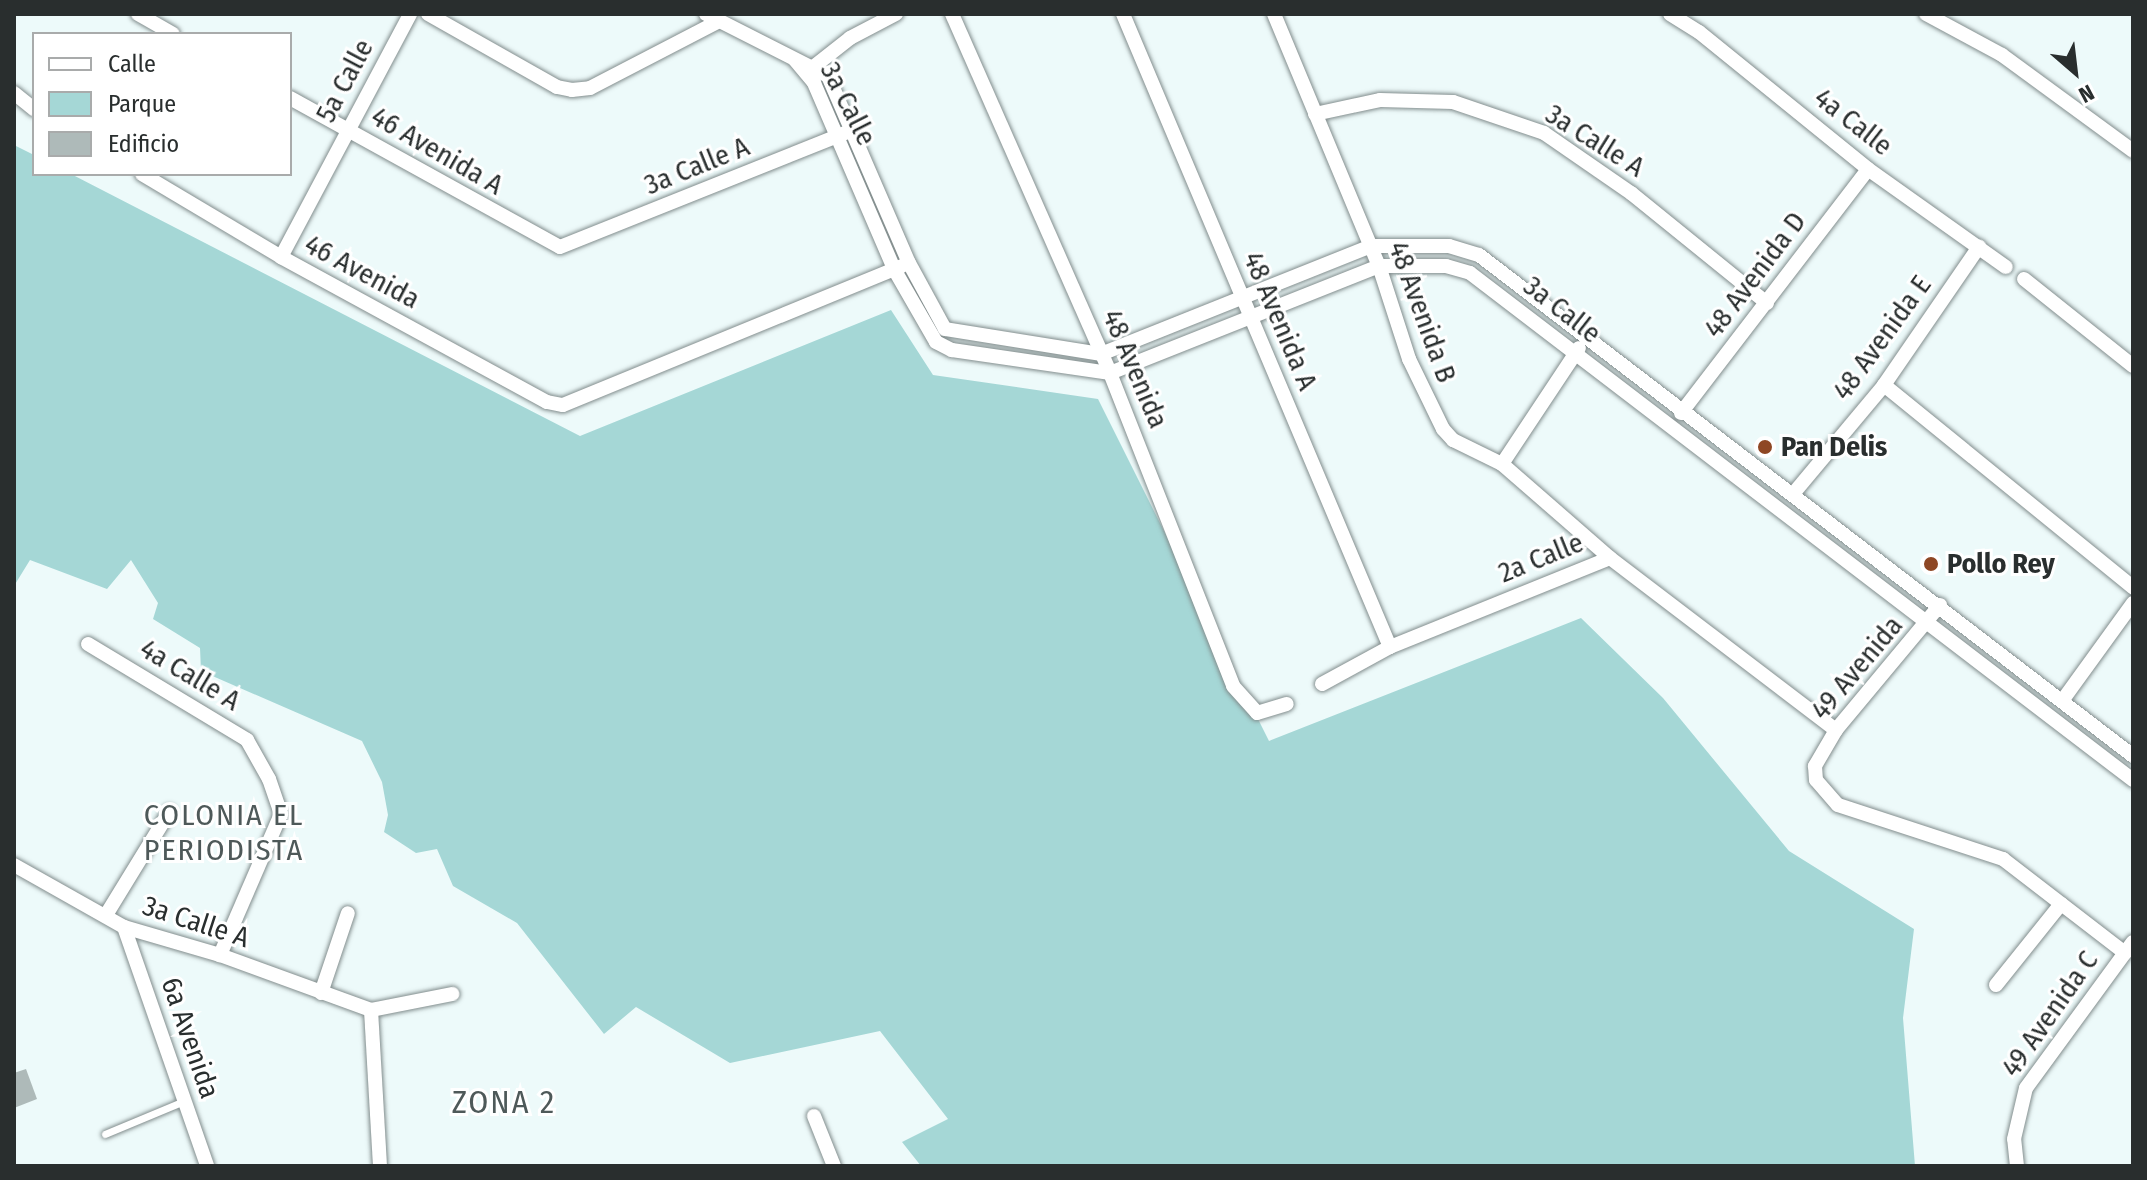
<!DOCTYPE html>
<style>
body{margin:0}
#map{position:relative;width:2147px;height:1180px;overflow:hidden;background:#edfafa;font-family:"Fira Sans Condensed",sans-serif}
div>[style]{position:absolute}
.green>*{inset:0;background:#a5d7d6}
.building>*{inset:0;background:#aebab9}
.roads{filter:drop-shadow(0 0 2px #828d8d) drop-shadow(0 0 2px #828d8d)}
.lane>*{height:7px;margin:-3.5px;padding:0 3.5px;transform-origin:3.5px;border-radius:3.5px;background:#fff}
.street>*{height:14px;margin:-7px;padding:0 7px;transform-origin:7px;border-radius:7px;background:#fff}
.dots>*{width:22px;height:22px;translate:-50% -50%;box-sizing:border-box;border:4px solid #fff;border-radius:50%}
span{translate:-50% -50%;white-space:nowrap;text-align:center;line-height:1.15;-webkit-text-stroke:6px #fff;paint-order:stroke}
.street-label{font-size:28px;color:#292e2e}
.poi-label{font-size:28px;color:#292e2e;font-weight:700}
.left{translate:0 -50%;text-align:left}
.neighbourhood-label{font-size:30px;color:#4e5959;letter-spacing:2px}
.quarter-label{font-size:32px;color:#4e5959;letter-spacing:2px}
.frame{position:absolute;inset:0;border:16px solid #292e2e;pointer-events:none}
.legend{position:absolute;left:32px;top:32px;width:260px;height:144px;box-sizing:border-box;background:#fff;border:2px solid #a9abab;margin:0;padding:10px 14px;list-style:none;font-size:24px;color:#292e2e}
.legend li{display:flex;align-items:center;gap:16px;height:40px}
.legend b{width:40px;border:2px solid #a9abab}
.north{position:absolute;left:2035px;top:32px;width:80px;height:80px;-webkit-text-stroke:6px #fff;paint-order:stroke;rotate:152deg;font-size:22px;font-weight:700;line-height:32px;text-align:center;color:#292e2e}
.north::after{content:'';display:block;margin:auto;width:28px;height:36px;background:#292e2e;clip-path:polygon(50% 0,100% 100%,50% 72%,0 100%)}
</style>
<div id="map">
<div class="green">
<div style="clip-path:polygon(14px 145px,34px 155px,34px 174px,71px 174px,580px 436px,891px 310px,933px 375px,1098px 399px,1269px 741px,1581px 618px,1663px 698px,1789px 851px,1914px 929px,1903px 1018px,1915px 1166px,921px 1166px,902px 1142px,948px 1119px,880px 1031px,730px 1063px,636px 1007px,604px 1034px,517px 923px,453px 886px,437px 849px,416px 853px,384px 832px,388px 815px,382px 782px,362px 741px,201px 671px,200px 648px,153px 619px,158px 603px,131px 560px,107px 589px,30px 560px,14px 586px)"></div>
</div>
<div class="building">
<div style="clip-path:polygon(26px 1069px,37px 1099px,14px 1108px,14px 1073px)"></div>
</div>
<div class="roads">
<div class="lane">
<div style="left:105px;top:1134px;width:86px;rotate:-22.7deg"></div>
</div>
<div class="street">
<div style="left:138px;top:14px;width:40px;rotate:29.7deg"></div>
<div style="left:428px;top:14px;width:148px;rotate:29.5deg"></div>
<div style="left:557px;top:87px;width:15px;rotate:11deg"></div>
<div style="left:572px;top:90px;width:18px;rotate:-6deg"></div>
<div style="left:590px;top:88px;width:145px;rotate:-27.4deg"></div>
<div style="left:706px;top:14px;width:137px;rotate:26.9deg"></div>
<div style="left:828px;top:76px;width:204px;rotate:66.6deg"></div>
<div style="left:909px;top:263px;width:75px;rotate:61.4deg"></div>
<div style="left:945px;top:329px;width:158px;rotate:9.1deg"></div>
<div style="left:1101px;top:354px;width:291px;rotate:-21.8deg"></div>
<div style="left:1371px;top:246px;width:78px"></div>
<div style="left:1449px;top:246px;width:31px;rotate:17deg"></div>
<div style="left:1479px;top:255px;width:824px;rotate:37.45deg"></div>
<div style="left:952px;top:14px;width:392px;rotate:66.2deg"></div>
<div style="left:1110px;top:373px;width:336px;rotate:68.5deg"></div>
<div style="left:1233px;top:686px;width:36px;rotate:48deg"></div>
<div style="left:1257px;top:713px;width:31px;rotate:-17deg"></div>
<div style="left:1123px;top:14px;width:687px;rotate:67.13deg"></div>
<div style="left:1274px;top:14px;width:273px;rotate:67.4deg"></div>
<div style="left:1379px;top:266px;width:98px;rotate:72.1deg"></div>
<div style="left:1409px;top:359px;width:78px;rotate:64.1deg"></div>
<div style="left:1443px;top:429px;width:15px;rotate:48deg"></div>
<div style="left:1453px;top:440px;width:55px;rotate:26.1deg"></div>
<div style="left:1502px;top:464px;width:143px;rotate:41deg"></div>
<div style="left:1610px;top:558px;width:284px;rotate:37.3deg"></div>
<div style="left:1670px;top:14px;width:34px;rotate:32deg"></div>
<div style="left:1699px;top:32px;width:218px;rotate:39deg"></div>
<div style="left:1868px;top:169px;width:169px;rotate:35.4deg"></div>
<div style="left:1926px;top:14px;width:86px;rotate:28.3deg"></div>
<div style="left:2002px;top:55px;width:162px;rotate:36.2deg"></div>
<div style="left:795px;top:60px;width:30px;rotate:50deg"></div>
<div style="left:814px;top:83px;width:202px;rotate:66.7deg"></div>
<div style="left:894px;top:269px;width:84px;rotate:60.1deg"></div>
<div style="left:936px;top:342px;width:18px;rotate:27deg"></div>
<div style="left:952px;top:350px;width:160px;rotate:8.3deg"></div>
<div style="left:1110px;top:373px;width:289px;rotate:-21.7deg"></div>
<div style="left:1379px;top:266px;width:67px"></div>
<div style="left:1446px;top:266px;width:25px;rotate:16deg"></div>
<div style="left:1470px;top:273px;width:835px;rotate:37.41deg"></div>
<div style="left:807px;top:72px;width:55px;rotate:-38.3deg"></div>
<div style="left:850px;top:38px;width:52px;rotate:-27.6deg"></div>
<div style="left:14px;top:93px;width:26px;rotate:39deg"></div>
<div style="left:290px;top:98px;width:308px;rotate:28.9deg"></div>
<div style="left:560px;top:247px;width:307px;rotate:-21.8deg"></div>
<div style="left:1315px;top:114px;width:66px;rotate:-12.2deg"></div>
<div style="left:1380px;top:100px;width:73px;rotate:1.6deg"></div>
<div style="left:1453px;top:102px;width:96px;rotate:18.8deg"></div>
<div style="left:1544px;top:133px;width:106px;rotate:34.6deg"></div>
<div style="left:1631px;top:193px;width:175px;rotate:39deg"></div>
<div style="left:142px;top:174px;width:162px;rotate:30.8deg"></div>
<div style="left:281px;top:257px;width:303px;rotate:28.6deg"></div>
<div style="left:547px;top:402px;width:16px;rotate:11deg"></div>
<div style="left:563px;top:405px;width:366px;rotate:-22.3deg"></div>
<div style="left:281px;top:257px;width:275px;rotate:-62deg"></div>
<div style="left:2024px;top:279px;width:139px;rotate:38.6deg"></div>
<div style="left:1884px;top:385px;width:321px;rotate:39.1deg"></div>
<div style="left:1681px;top:413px;width:307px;rotate:-52.5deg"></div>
<div style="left:1502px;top:464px;width:139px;rotate:-56.4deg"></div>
<div style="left:1793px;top:494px;width:142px;rotate:-50.1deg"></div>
<div style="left:1884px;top:385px;width:168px;rotate:-55.5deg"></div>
<div style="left:1940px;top:605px;width:163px;rotate:129.8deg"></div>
<div style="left:1836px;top:730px;width:42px;rotate:120.3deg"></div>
<div style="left:1815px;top:766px;width:14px;rotate:86deg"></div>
<div style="left:1816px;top:780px;width:33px;rotate:49deg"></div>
<div style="left:1838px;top:805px;width:174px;rotate:18.1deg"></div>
<div style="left:2003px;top:859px;width:154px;rotate:37.6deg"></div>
<div style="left:88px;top:644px;width:186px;rotate:31.1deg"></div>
<div style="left:247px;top:740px;width:45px;rotate:60.6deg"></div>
<div style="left:269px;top:779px;width:37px;rotate:71deg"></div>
<div style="left:281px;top:814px;width:154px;rotate:113.4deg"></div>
<div style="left:1322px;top:684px;width:77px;rotate:-28.6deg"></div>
<div style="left:1390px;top:647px;width:237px;rotate:-22deg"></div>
<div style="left:2062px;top:701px;width:121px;rotate:-54.1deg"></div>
<div style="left:14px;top:865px;width:126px;rotate:29.4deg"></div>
<div style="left:124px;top:927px;width:100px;rotate:16.3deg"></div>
<div style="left:220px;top:955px;width:161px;rotate:20deg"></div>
<div style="left:106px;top:915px;width:121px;rotate:-58.5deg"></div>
<div style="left:124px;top:927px;width:253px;rotate:70.8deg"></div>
<div style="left:1996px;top:985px;width:104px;rotate:-51.3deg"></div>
<div style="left:321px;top:993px;width:84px;rotate:-71.4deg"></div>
<div style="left:371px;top:1010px;width:156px;rotate:86.7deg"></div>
<div style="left:371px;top:1010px;width:83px;rotate:-11.2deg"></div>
<div style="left:814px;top:1116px;width:54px;rotate:68.2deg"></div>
<div style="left:2017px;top:1166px;width:27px;rotate:-96deg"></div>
<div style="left:2014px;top:1139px;width:52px;rotate:-76.8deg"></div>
<div style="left:2026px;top:1088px;width:181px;rotate:-53.8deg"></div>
</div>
</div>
<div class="dots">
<div style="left:1765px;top:447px;background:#8e4724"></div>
<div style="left:1931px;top:564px;background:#8e4724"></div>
</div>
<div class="street-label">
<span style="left:345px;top:81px;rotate:-62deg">5a Calle</span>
<span style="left:848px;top:104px;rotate:63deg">3a Calle</span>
<span style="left:1853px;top:122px;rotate:38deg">4a Calle</span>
<span style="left:1595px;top:141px;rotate:32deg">3a Calle A</span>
<span style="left:437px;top:151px;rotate:30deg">46 Avenida A</span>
<span style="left:697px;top:166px;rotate:-22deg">3a Calle A</span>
<span style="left:362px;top:272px;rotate:28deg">46 Avenida</span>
<span style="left:1755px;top:275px;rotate:-53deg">48 Avenida D</span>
<span style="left:1562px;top:310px;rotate:38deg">3a Calle</span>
<span style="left:1422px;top:312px;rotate:70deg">48 Avenida B</span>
<span style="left:1280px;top:321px;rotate:67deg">48 Avenida A</span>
<span style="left:1882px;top:338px;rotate:-54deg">48 Avenida E</span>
<span style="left:1135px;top:369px;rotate:67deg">48 Avenida</span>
<span style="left:1541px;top:558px;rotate:-22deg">2a Calle</span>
<span style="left:1857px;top:668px;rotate:-50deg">49 Avenida</span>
<span style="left:190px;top:675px;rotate:31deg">4a Calle A</span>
<span style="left:196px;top:922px;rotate:18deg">3a Calle A</span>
<span style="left:2050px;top:1014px;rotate:-55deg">49 Avenida C</span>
<span style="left:190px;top:1038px;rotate:71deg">6a Avenida</span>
</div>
<div class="poi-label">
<span class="left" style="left:1781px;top:447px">Pan Delis</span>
<span class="left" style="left:1947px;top:564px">Pollo Rey</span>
</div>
<div class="neighbourhood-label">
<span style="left:224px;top:832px">COLONIA EL<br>PERIODISTA</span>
</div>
<div class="quarter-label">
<span style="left:504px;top:1102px">ZONA 2</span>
</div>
<div class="frame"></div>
<ul class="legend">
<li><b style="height:10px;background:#fff"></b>Calle</li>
<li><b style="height:22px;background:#a5d7d6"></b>Parque</li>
<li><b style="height:22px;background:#aebab9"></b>Edificio</li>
</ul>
<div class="north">N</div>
</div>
